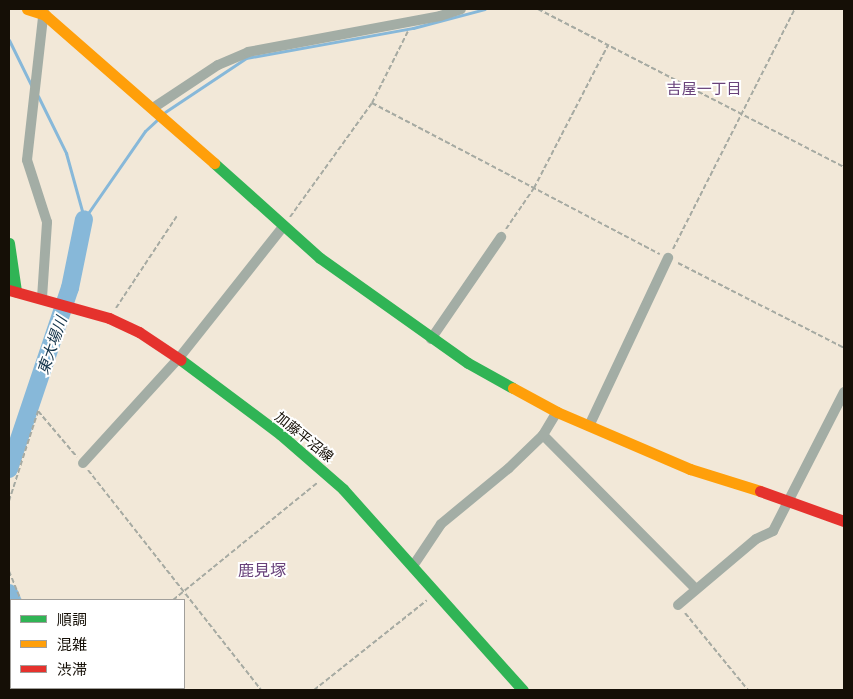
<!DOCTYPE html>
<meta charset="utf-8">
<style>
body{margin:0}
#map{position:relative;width:853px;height:699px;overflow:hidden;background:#f2e8d8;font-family:Georgia,"Noto Sans JP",serif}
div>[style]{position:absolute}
.stream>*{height:3px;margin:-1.5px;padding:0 1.5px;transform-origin:1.5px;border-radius:1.5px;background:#87b8d9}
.river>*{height:18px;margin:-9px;padding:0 9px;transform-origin:9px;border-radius:9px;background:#87b8d9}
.path>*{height:2px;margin-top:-1px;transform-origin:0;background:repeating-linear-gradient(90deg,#a6aaa2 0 5px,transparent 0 7.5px)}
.street>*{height:10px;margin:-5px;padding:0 5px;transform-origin:5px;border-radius:5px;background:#a3ada5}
.fast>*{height:11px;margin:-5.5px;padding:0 5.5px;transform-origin:5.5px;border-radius:5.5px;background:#30b455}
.slow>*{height:11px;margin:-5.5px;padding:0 5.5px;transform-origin:5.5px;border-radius:5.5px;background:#ff9f0a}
.jam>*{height:11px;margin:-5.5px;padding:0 5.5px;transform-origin:5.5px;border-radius:5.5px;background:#e5322d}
span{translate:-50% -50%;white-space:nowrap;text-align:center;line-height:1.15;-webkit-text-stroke:4px #fff;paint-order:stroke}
.street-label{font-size:14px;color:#150f06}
.neighbourhood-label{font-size:15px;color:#68417a}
.water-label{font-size:15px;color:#123349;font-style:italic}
.quarter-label{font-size:16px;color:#68417a}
.frame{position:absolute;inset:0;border:10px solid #150f06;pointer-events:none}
.legend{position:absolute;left:10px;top:599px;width:175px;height:90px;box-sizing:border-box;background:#fff;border:1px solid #a19f9b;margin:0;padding:6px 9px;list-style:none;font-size:15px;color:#150f06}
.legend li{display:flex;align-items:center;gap:10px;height:25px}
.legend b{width:25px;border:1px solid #a19f9b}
</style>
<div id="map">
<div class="stream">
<div style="left:9px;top:40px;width:52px;rotate:63.9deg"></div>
<div style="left:38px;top:96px;width:64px;rotate:63.8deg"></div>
<div style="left:66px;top:153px;width:67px;rotate:74.5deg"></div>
<div style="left:165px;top:112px;width:97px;rotate:-33.7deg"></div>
<div style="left:246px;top:58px;width:170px;rotate:-10.2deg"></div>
<div style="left:413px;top:28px;width:74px;rotate:-14.8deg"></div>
<div style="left:84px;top:219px;width:107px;rotate:-55.3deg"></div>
<div style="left:145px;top:131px;width:19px;rotate:-43deg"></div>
<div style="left:9px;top:614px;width:7px;rotate:74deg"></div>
<div style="left:44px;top:688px;width:2px;rotate:63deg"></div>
</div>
<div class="river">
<div style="left:9px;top:469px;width:191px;rotate:-71.4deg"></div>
<div style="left:70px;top:288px;width:70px;rotate:-78.5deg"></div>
<div style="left:9px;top:593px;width:8px;rotate:67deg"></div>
<div style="left:53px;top:688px;width:2px;rotate:63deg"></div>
</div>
<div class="path">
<div style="left:538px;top:9px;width:344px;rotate:27.3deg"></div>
<div style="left:372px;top:103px;width:325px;rotate:27.7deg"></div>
<div style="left:290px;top:217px;width:140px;rotate:-54.3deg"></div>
<div style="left:372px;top:103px;width:80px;rotate:-63.4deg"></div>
<div style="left:506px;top:229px;width:50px;rotate:-55.7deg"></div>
<div style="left:534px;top:188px;width:161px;rotate:-62.6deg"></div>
<div style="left:673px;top:249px;width:269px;rotate:-63.1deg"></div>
<div style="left:678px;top:263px;width:186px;rotate:27.1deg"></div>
<div style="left:116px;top:308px;width:110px;rotate:-56.5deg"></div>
<div style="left:9px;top:435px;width:8px;rotate:90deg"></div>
<div style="left:88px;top:470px;width:280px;rotate:51.8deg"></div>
<div style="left:9px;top:501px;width:95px;rotate:-72.1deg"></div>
<div style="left:38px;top:411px;width:60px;rotate:49.7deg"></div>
<div style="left:9px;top:571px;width:31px;rotate:68deg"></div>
<div style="left:173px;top:600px;width:186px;rotate:-39.1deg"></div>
<div style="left:9px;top:609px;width:6px;rotate:72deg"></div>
<div style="left:685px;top:613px;width:99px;rotate:50.7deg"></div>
<div style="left:46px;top:688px;width:2px;rotate:63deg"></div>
<div style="left:64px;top:688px;width:3px;rotate:45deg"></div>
<div style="left:314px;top:690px;width:144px;rotate:-38.5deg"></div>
</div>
<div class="street">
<div style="left:153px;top:108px;width:78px;rotate:-33.5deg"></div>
<div style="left:218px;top:65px;width:33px;rotate:-23deg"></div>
<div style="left:248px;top:52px;width:195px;rotate:-10.6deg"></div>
<div style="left:440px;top:16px;width:22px;rotate:-18deg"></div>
<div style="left:42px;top:298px;width:76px;rotate:-86.2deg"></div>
<div style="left:47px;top:222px;width:65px;rotate:-107.9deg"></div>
<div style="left:27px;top:160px;width:152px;rotate:-83.6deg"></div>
<div style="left:431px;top:339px;width:124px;rotate:-55.5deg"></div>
<div style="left:589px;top:426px;width:186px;rotate:-64.8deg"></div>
<div style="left:543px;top:435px;width:217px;rotate:45.2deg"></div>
<div style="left:83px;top:463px;width:142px;rotate:-47.6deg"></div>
<div style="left:179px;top:358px;width:167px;rotate:-51.6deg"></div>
<div style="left:413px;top:566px;width:50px;rotate:-56.3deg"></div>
<div style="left:441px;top:524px;width:88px;rotate:-39.5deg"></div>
<div style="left:509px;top:468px;width:47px;rotate:-44.1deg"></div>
<div style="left:543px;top:435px;width:27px;rotate:-59deg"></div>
<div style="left:678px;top:605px;width:102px;rotate:-40.2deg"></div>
<div style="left:756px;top:539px;width:19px;rotate:-25deg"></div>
<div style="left:773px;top:531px;width:156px;rotate:-62.9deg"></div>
</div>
<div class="fast">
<div style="left:214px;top:163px;width:142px;rotate:41.9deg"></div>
<div style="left:320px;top:258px;width:181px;rotate:35.4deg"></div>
<div style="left:468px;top:363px;width:51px;rotate:29.1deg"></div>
<div style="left:9px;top:243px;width:49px;rotate:81.7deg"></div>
<div style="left:181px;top:360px;width:124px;rotate:36.8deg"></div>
<div style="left:280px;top:434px;width:84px;rotate:41.1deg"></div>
<div style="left:343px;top:489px;width:270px;rotate:48.2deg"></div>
</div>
<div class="slow">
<div style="left:27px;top:9px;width:19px;rotate:18deg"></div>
<div style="left:45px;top:15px;width:225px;rotate:41.2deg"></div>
<div style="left:513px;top:388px;width:50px;rotate:28.6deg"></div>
<div style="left:557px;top:412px;width:145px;rotate:23.2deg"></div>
<div style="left:690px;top:469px;width:73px;rotate:17.4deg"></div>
</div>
<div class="jam">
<div style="left:9px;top:290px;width:104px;rotate:15.6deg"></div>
<div style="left:109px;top:318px;width:33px;rotate:25deg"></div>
<div style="left:139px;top:332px;width:50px;rotate:33.7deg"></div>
<div style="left:760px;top:491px;width:89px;rotate:19.7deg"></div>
</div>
<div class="street-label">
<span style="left:305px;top:436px;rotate:39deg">加藤平沼線</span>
</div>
<div class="neighbourhood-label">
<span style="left:704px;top:88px">吉屋一丁目</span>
</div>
<div class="water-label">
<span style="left:51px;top:345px;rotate:-71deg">東大場川</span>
</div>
<div class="quarter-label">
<span style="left:262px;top:569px">鹿見塚</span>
</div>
<div class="frame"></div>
<ul class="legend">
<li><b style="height:6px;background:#30b455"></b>順調</li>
<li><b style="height:6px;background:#ff9f0a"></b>混雑</li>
<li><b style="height:6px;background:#e5322d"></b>渋滞</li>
</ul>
</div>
